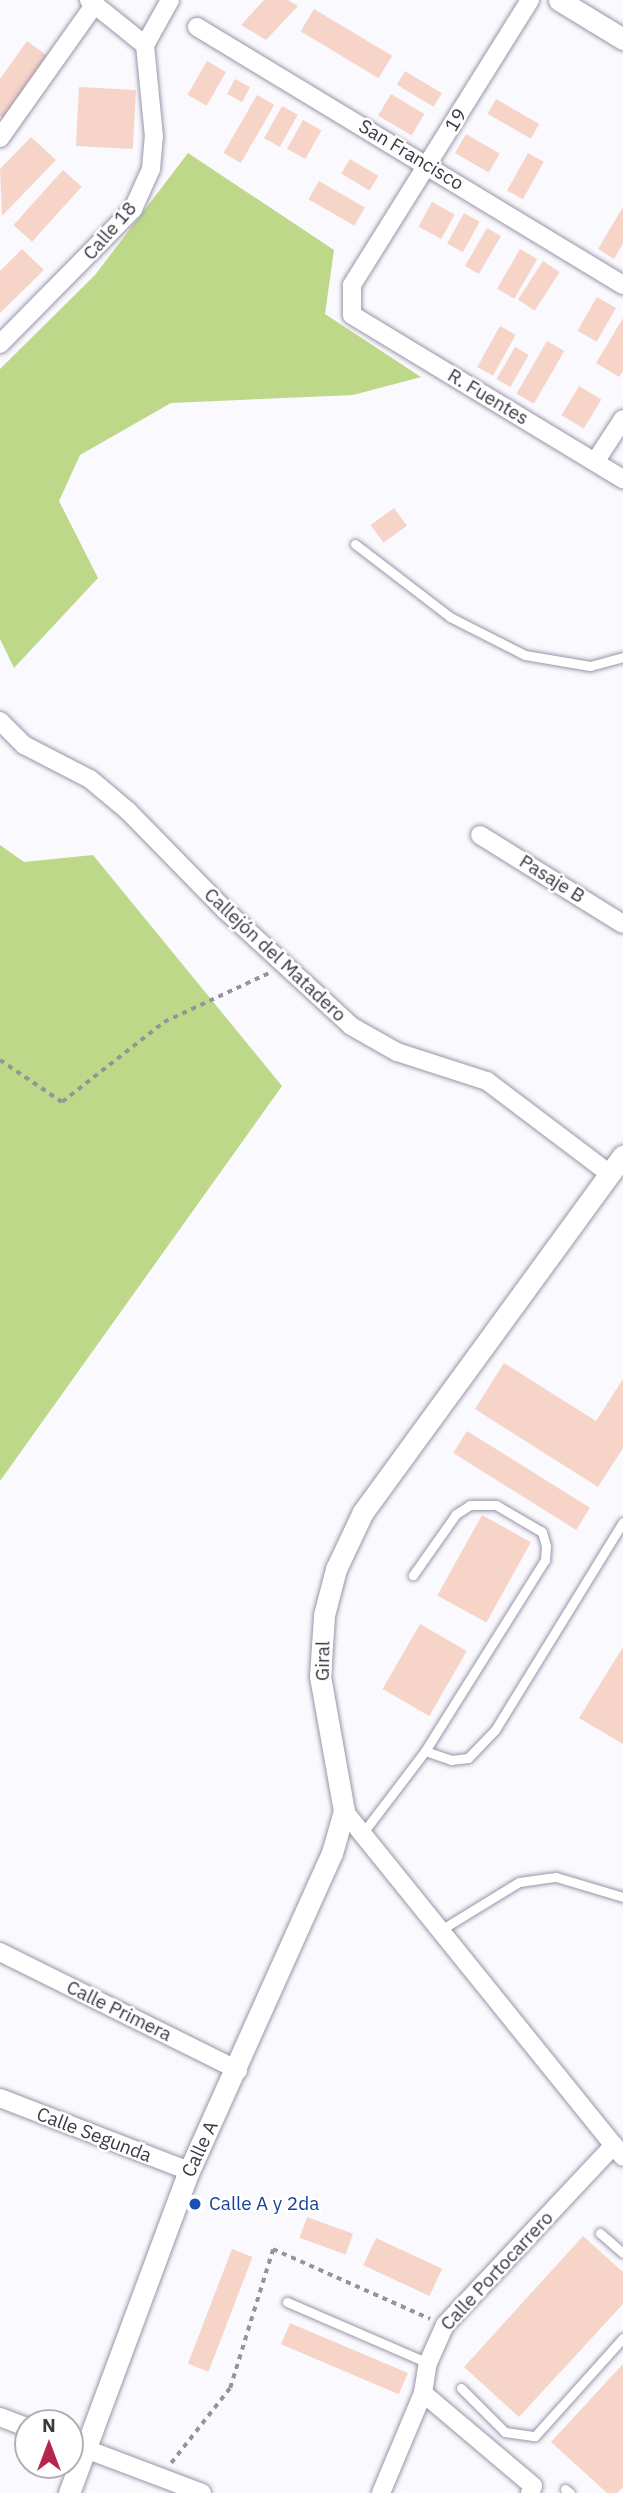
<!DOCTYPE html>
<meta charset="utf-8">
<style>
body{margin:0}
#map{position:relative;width:623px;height:2493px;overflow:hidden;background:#faf9fe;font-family:"IBM Plex Sans",sans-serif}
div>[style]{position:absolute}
.green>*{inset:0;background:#bed88a}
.forest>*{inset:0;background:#bdd888}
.building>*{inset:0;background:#f7d4c8;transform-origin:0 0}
.path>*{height:3.5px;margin-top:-1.75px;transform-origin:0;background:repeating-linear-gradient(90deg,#95949a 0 5px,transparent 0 10px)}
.roads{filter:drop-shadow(0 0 2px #9a94a8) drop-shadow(0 0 2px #9a94a8)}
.service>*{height:9px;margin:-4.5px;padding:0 4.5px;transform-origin:4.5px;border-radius:4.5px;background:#fff}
.minor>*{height:18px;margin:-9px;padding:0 9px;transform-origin:9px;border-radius:9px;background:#fff}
.tertiary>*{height:21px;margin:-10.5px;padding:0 10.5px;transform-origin:10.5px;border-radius:10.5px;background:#fff}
.dots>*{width:19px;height:19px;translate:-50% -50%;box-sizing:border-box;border:4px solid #fff;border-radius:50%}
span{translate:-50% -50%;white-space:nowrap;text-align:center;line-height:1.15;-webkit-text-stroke:5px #fff;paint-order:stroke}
.street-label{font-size:19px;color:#3b3941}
.transit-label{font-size:19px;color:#164399}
.left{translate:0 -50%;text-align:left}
.north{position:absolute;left:14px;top:2409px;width:70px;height:70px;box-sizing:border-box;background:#fff;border:2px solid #b1b0b3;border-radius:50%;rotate:0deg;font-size:19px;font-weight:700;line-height:28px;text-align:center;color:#3b3941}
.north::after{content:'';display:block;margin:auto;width:24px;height:32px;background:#b6254d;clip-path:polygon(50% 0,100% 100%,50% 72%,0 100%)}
</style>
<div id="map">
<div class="green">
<div style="clip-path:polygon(0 845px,24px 862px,93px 855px,282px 1086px,0 1481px)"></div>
</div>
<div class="forest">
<div style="clip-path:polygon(188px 153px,334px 250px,325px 314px,421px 377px,353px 395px,171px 403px,80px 455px,59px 501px,98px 578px,14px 668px,0 639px,0 369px,95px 275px)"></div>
</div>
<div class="building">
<div style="clip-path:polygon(264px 0,288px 0,298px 6px,266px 40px,241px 25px)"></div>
<div style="left:314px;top:9px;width:91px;height:26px;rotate:31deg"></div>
<div style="clip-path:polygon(27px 41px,49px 57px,5px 119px,0 116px,0 79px)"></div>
<div style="left:207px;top:61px;width:22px;height:39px;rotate:30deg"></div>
<div style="left:405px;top:71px;width:43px;height:16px;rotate:31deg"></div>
<div style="left:235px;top:79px;width:17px;height:17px;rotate:28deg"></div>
<div style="left:79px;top:87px;width:57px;height:59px;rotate:3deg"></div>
<div style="left:391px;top:94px;width:39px;height:25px;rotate:31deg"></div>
<div style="left:257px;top:95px;width:20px;height:67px;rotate:30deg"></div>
<div style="left:496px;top:99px;width:50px;height:17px;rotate:30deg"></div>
<div style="left:282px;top:106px;width:18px;height:37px;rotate:29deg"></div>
<div style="left:303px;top:120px;width:21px;height:33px;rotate:29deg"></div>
<div style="left:466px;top:134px;width:39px;height:22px;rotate:30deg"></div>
<div style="clip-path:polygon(31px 137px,56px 160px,2px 216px,0 169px)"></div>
<div style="left:528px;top:153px;width:18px;height:43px;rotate:29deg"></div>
<div style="left:350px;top:159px;width:33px;height:17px;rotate:31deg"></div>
<div style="left:63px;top:170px;width:25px;height:74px;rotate:42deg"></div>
<div style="left:319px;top:181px;width:53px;height:21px;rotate:30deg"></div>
<div style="left:432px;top:202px;width:26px;height:28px;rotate:29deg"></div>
<div style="clip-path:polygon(623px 207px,623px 243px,614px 259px,598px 249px)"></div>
<div style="left:464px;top:213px;width:18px;height:35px;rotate:29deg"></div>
<div style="left:487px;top:228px;width:16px;height:44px;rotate:30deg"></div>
<div style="clip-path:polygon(22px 249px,44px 270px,0 313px,0 271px)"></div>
<div style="left:520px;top:249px;width:20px;height:46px;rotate:30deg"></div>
<div style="left:543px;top:261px;width:20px;height:46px;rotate:33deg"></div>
<div style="left:597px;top:297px;width:22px;height:39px;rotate:30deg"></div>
<div style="clip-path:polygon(623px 318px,623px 371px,619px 377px,596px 363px)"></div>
<div style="left:500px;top:326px;width:18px;height:47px;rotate:29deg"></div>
<div style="left:547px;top:341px;width:20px;height:61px;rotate:30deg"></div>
<div style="left:515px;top:347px;width:16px;height:37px;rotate:30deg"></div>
<div style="left:579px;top:386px;width:26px;height:34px;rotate:31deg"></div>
<div style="left:394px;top:508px;width:22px;height:29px;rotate:54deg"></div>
<div style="clip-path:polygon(504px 1363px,596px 1421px,623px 1379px,623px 1448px,598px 1487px,475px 1409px)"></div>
<div style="left:467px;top:1431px;width:145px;height:26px;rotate:32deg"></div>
<div style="left:482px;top:1515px;width:56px;height:92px;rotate:29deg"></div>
<div style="left:420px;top:1624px;width:54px;height:75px;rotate:30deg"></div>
<div style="clip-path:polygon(623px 1647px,623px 1744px,579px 1718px)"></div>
<div style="left:307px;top:2217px;width:49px;height:22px;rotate:20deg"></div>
<div style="clip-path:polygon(583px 2236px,623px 2272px,623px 2304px,519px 2417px,464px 2367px)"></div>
<div style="left:376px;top:2238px;width:73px;height:30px;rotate:25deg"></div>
<div style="left:232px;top:2249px;width:22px;height:123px;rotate:21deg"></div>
<div style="left:290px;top:2323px;width:128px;height:23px;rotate:23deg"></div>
<div style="clip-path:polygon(623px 2364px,623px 2487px,617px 2493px,607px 2493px,551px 2442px)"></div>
</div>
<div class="path">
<div style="left:0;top:1060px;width:75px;rotate:34.1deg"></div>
<div style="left:62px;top:1102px;width:130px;rotate:-38.1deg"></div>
<div style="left:164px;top:1022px;width:116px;rotate:-25deg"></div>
<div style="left:171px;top:2463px;width:95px;rotate:-51.8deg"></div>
<div style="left:230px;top:2388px;width:145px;rotate:-72.8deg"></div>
<div style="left:273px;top:2249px;width:172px;rotate:24deg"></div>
</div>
<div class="roads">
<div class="service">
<div style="left:355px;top:544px;width:120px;rotate:37.5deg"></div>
<div style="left:450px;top:617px;width:84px;rotate:26.9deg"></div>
<div style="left:525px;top:655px;width:66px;rotate:9.6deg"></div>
<div style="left:590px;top:666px;width:34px;rotate:-15deg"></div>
<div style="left:425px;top:1751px;width:28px;rotate:19deg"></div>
<div style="left:451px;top:1760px;width:17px;rotate:-7deg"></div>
<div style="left:468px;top:1758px;width:39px;rotate:-46deg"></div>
<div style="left:495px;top:1730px;width:244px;rotate:-58.4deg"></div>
<div style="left:362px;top:1834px;width:104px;rotate:-52.8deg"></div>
<div style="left:425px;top:1751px;width:226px;rotate:-57.9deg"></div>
<div style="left:545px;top:1560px;width:14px;rotate:-86deg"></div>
<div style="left:546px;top:1546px;width:15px;rotate:-106deg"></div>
<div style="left:542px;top:1532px;width:53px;rotate:-149.6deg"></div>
<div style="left:496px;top:1505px;width:26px;rotate:180deg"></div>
<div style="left:470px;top:1505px;width:17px;rotate:147deg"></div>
<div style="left:456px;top:1514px;width:75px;rotate:125.2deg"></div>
<div style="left:439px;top:1931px;width:94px;rotate:-31.5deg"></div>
<div style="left:519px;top:1882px;width:37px;rotate:-8deg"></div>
<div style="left:556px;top:1877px;width:70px;rotate:16.6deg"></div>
<div style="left:600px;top:2233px;width:30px;rotate:41deg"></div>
<div style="left:287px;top:2302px;width:154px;rotate:23.4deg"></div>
<div style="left:461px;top:2388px;width:62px;rotate:45deg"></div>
<div style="left:505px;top:2432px;width:30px;rotate:8deg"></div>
<div style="left:535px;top:2436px;width:132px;rotate:-48.1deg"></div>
<div style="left:565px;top:2489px;width:6px;rotate:39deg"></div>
</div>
<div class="minor">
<div style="left:89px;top:0;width:72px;rotate:38.8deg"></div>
<div style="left:530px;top:0;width:336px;rotate:122deg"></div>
<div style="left:352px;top:285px;width:30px;rotate:90deg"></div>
<div style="left:352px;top:315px;width:317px;rotate:31.2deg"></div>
<div style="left:197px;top:27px;width:498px;rotate:31.2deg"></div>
<div style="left:0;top:138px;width:163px;rotate:-54.7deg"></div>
<div style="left:0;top:344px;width:190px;rotate:-45.4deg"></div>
<div style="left:133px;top:209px;width:44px;rotate:-65.8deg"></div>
<div style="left:151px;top:169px;width:32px;rotate:-85deg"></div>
<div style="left:154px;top:137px;width:92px;rotate:-95.6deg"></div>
<div style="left:145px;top:45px;width:51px;rotate:-60.9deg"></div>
<div style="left:595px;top:462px;width:51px;rotate:-56.9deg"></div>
<div style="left:0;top:721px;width:34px;rotate:45deg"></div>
<div style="left:24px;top:745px;width:74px;rotate:27.3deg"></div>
<div style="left:90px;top:779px;width:50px;rotate:40.1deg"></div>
<div style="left:128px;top:811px;width:139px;rotate:45.6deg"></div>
<div style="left:225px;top:910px;width:171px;rotate:42.6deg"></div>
<div style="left:351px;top:1026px;width:53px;rotate:29.5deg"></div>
<div style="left:397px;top:1052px;width:95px;rotate:17.9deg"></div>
<div style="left:487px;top:1081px;width:154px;rotate:37.1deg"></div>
<div style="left:480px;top:835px;width:168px;rotate:31.9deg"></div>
<div style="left:344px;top:1811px;width:444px;rotate:51.1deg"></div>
<div style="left:0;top:1952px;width:266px;rotate:26.4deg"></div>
<div style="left:0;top:2098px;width:203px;rotate:21.1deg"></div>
<div style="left:423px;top:2393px;width:144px;rotate:40.2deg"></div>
<div style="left:533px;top:2486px;width:8px;rotate:113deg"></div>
<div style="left:0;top:2417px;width:30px;rotate:21deg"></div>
<div style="left:70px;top:2443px;width:141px;rotate:20.7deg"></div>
<div style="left:381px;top:2493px;width:108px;rotate:-67.2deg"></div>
<div style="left:423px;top:2393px;width:30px;rotate:-81deg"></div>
<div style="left:428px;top:2363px;width:42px;rotate:-65.9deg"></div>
<div style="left:445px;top:2325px;width:247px;rotate:-46.8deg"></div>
</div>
<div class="tertiary">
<div style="left:559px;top:0;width:75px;rotate:31.4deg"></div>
<div style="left:69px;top:2493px;width:344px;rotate:-69.6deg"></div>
<div style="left:189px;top:2171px;width:349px;rotate:-65.8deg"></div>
<div style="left:332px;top:1853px;width:44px;rotate:-74.1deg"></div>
<div style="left:344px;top:1811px;width:137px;rotate:-100.1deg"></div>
<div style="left:320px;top:1676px;width:61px;rotate:-86.2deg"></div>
<div style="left:324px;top:1615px;width:48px;rotate:-75.4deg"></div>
<div style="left:336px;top:1569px;width:63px;rotate:-64.7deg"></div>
<div style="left:363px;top:1512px;width:441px;rotate:-53.9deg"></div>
</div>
</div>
<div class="dots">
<div style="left:195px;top:2204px;background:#1a4fb4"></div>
</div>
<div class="street-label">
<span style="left:456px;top:120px;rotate:-59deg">19</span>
<span style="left:411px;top:155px;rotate:31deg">San Francisco</span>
<span style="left:110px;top:231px;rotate:-49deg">Calle 18</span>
<span style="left:488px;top:397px;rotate:31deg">R. Fuentes</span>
<span style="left:552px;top:879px;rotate:32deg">Pasaje B</span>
<span style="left:275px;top:955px;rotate:43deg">Callejón del Matadero</span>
<span style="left:323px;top:1661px;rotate:-89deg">Giral</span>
<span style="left:119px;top:2011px;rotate:26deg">Calle Primera</span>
<span style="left:94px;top:2135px;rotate:21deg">Calle Segunda</span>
<span style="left:200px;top:2149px;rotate:-65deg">Calle A</span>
<span style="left:497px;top:2271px;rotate:-47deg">Calle Portocarrero</span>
</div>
<div class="transit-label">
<span class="left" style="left:209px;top:2204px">Calle A y 2da</span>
</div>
<div class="north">N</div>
</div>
